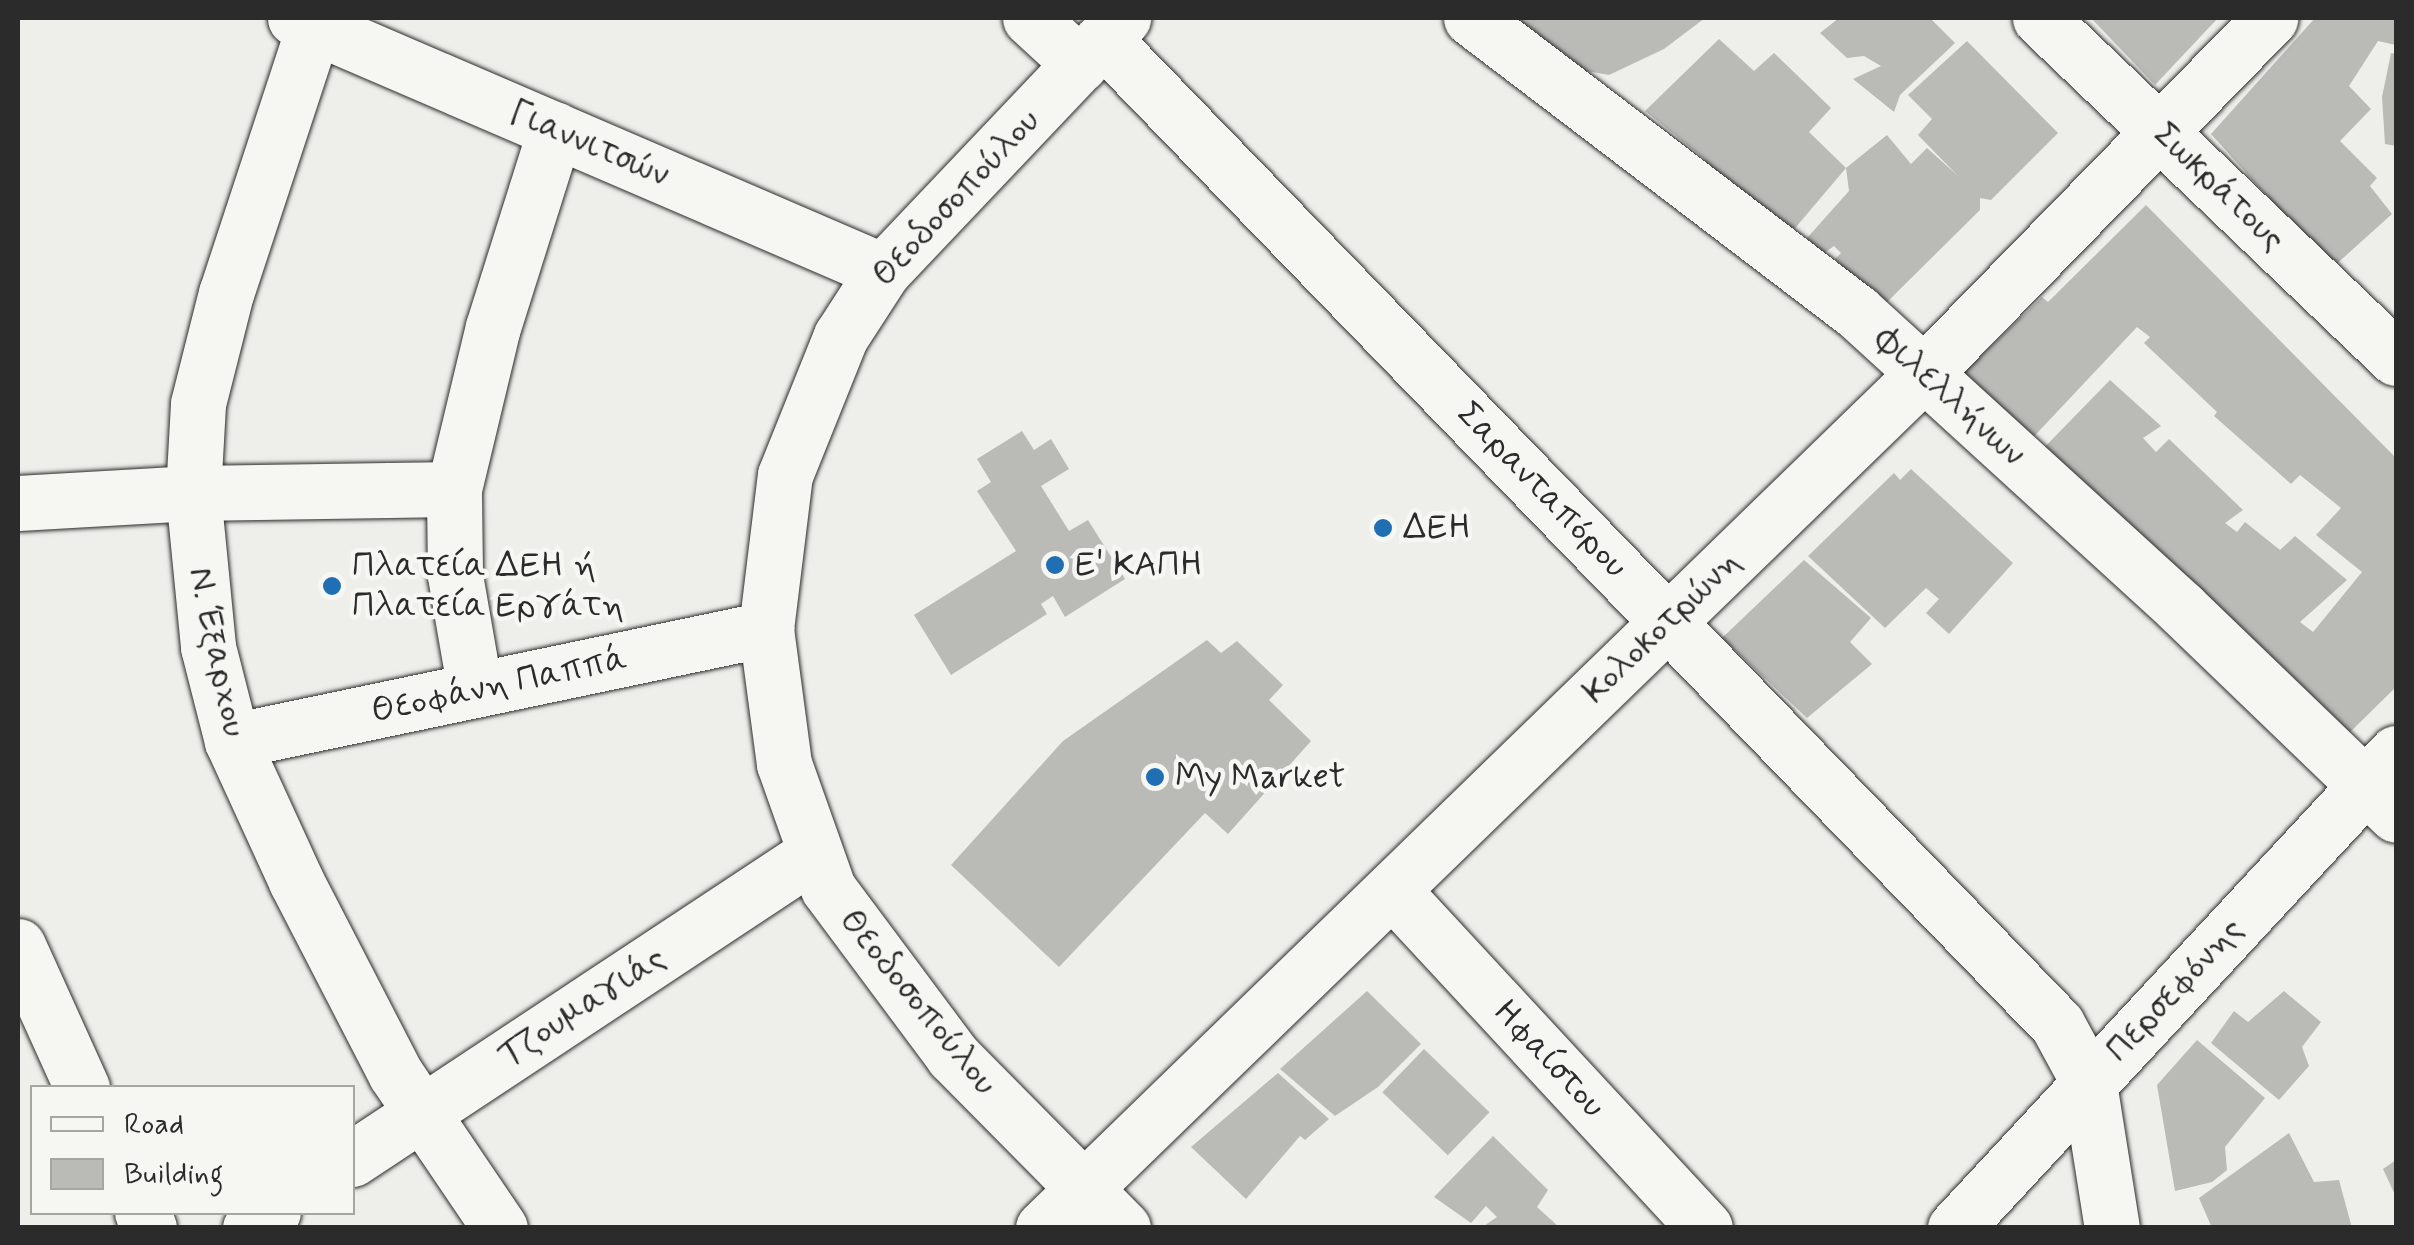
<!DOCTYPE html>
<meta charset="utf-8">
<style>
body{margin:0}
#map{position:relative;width:2414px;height:1245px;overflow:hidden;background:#eeeeea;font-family:Mynerve,sans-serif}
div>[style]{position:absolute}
.building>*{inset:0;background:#babab7;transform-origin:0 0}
.roads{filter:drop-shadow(0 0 2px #2b2b2b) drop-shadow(0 0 2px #2b2b2b)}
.minor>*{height:55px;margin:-27.5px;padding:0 27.5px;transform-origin:27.5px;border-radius:27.5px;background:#f6f6f2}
.dots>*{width:28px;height:28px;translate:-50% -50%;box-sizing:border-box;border:5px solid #f6f6f2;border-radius:50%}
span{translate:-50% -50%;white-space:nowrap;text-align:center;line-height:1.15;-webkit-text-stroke:9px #f6f6f2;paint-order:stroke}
.street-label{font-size:35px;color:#2b2b2b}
.poi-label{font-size:35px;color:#2b2b2b}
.left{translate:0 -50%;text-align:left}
.frame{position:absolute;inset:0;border:20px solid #2b2b2b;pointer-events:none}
.legend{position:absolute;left:30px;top:1085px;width:325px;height:130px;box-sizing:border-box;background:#f6f6f2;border:2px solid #a5a5a2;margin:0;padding:12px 18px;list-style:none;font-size:30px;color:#2b2b2b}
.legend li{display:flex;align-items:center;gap:20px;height:50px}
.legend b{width:50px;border:2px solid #a5a5a2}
</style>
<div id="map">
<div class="building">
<div style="clip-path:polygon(1517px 18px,1705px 18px,1664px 49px,1609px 75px,1553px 65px,1535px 53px)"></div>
<div style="clip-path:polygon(1839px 18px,1930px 18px,1955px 43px,1900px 95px,1894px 112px,1853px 79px,1881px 66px,1864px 56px,1847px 58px,1820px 33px)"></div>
<div style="clip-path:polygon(2091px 18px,2218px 18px,2155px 85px)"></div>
<div style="clip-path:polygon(2315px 18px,2396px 18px,2396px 45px,2378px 41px,2349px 86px,2371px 109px,2340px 141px,2377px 178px,2370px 186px,2392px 214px,2332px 268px,2211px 134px)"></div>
<div style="clip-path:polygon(1719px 39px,1754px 71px,1774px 53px,1831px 108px,1809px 132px,1846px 168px,1785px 240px,1694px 170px,1705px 159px,1645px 111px)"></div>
<div style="clip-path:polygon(1967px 41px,2058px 133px,1991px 200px,1980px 198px,1980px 210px,1883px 306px,1835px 259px,1841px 253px,1834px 246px,1820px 256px,1807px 238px,1849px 191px,1846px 168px,1887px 135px,1911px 164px,1927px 148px,1958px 176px,1918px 135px,1932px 119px,1908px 95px)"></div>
<div style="clip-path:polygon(2391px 53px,2396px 54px,2396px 146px,2385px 144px,2382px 97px)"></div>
<div style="clip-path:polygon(2146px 205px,2396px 458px,2396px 687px,2342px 740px,2034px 458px,2110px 380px,2161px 426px,2143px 438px,2156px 452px,2169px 439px,2243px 510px,2225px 523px,2237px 532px,2245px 522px,2280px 550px,2295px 536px,2347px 580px,2300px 622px,2313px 632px,2362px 572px,2316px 535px,2341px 508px,2300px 475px,2291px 484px,2214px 416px,2217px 412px,2144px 343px,2150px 337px,2137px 327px,2023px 448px,1951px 385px,2042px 297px,2048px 302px)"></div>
<div style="clip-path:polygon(1022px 431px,1034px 450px,1051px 439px,1069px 469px,1041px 486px,1069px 531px,1088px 520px,1125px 579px,1065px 617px,1053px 596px,1041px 604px,1047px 614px,951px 675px,914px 615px,1016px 551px,977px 491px,991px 482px,977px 459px)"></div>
<div style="clip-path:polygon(1911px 469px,2013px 563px,1949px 634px,1926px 613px,1939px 599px,1926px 588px,1885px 628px,1808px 556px,1894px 473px,1900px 480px)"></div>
<div style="clip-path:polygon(1804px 560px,1871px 618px,1850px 642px,1872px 664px,1807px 718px,1722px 638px)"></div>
<div style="clip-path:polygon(1207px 640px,1221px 653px,1237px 641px,1283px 685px,1269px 700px,1311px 741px,1228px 834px,1205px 813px,1059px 967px,951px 865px,1063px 741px)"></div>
<div style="clip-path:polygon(1367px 991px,1421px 1044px,1378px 1087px,1335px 1116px,1280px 1069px)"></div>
<div style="clip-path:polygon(2284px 991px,2321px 1022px,2302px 1047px,2309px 1066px,2279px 1100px,2211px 1043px,2234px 1011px,2248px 1022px)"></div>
<div style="clip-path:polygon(2197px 1040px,2265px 1098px,2225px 1147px,2227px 1170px,2212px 1182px,2175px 1191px,2157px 1085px)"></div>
<div style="left:1424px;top:1049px;width:91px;height:60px;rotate:44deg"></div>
<div style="clip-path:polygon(1278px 1073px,1329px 1119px,1305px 1140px,1300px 1136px,1246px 1199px,1191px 1147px)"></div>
<div style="clip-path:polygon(2289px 1133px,2314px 1182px,2339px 1180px,2352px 1228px,2212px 1228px,2199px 1198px)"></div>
<div style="clip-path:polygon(1493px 1136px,1548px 1190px,1537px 1207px,1560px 1228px,1481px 1228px,1497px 1217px,1486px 1206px,1471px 1223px,1434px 1197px)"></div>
<div style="clip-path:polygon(2396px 1160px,2396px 1197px,2383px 1169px)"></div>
</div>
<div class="roads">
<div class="minor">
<div style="left:295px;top:18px;width:640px;rotate:23.28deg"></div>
<div style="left:1030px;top:18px;width:68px;rotate:42.6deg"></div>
<div style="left:1471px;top:18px;width:485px;rotate:37.3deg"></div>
<div style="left:1857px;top:312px;width:439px;rotate:42.4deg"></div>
<div style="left:2181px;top:608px;width:298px;rotate:43.9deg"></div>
<div style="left:2040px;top:18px;width:492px;rotate:43.7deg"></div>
<div style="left:314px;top:26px;width:281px;rotate:108.2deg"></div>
<div style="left:226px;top:293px;width:114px;rotate:104.2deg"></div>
<div style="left:198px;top:404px;width:89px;rotate:93.2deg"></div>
<div style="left:193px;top:493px;width:155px;rotate:84.4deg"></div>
<div style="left:208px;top:647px;width:97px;rotate:75.7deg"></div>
<div style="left:232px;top:741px;width:154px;rotate:65.4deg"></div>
<div style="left:296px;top:881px;width:216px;rotate:62.7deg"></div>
<div style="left:395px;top:1073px;width:187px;rotate:55.9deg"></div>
<div style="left:1103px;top:39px;width:1371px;rotate:45.92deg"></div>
<div style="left:2057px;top:1024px;width:67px;rotate:61.5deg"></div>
<div style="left:2089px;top:1083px;width:147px;rotate:81deg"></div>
<div style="left:18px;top:503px;width:175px;rotate:-3.3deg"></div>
<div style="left:193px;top:493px;width:261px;rotate:-0.9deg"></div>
<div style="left:475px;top:690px;width:117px;rotate:-99.9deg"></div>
<div style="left:455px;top:575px;width:86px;rotate:-90.7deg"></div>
<div style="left:454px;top:489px;width:167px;rotate:-76.5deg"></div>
<div style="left:493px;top:327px;width:207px;rotate:-72.5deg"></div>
<div style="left:232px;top:741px;width:546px;rotate:-11.85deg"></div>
<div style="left:1393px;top:891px;width:459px;rotate:47.2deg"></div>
<div style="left:18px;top:946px;width:156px;rotate:65.7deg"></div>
<div style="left:352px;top:1159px;width:551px;rotate:-33.46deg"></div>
<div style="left:142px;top:1212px;width:17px;rotate:66deg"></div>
<div style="left:250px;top:1228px;width:28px;rotate:-35deg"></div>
<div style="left:1043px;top:1228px;width:1228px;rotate:-44.14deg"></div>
<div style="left:1924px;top:373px;width:496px;rotate:-45.7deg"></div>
<div style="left:1123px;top:1228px;width:242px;rotate:-134.7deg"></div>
<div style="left:953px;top:1056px;width:209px;rotate:-126.7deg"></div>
<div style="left:828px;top:888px;width:132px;rotate:-109.5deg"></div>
<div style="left:784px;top:764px;width:136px;rotate:-97.6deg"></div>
<div style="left:766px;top:629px;width:155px;rotate:-83deg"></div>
<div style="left:785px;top:475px;width:150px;rotate:-68.1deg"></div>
<div style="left:841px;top:336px;width:77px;rotate:-57.1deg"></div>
<div style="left:883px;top:271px;width:349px;rotate:-46.5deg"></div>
<div style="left:1955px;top:1228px;width:648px;rotate:-47.13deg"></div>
</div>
</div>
<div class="dots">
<div style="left:1383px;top:528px;background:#1f6fb2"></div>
<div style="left:1055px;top:565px;background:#1f6fb2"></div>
<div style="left:332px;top:586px;background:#1f6fb2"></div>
<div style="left:1155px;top:777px;background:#1f6fb2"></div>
</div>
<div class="street-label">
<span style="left:589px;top:144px;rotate:23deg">Γιαννιτσών</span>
<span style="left:2219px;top:187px;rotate:44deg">Σωκράτους</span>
<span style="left:956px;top:198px;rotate:-47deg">Θεοδοσοπούλου</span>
<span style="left:1950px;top:397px;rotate:42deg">Φιλελλήνων</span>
<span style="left:1542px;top:490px;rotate:46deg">Σαρανταπόρου</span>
<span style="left:1662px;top:627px;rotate:-44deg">Κολοκοτρώνη</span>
<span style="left:217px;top:652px;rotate:78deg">Ν. Έξαρχου</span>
<span style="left:499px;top:685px;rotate:-12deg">Θεοφάνη Παππά</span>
<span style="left:2175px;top:990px;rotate:-47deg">Περσεφόνης</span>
<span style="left:918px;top:1002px;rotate:51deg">Θεοδοσοπούλου</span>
<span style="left:582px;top:1007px;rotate:-33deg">Τζουμαγιάς</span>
<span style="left:1549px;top:1059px;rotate:47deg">Ηφαίστου</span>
</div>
<div class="poi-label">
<span class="left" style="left:1403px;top:528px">ΔΕΗ</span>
<span class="left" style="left:1075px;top:565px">Ε' ΚΑΠΗ</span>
<span class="left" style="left:352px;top:586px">Πλατεία ΔΕΗ ή<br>Πλατεία Εργάτη</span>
<span class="left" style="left:1175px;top:777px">My Market</span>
</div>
<div class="frame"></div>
<ul class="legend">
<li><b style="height:12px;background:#f6f6f2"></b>Road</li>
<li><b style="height:28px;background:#babab7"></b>Building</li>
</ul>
</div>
